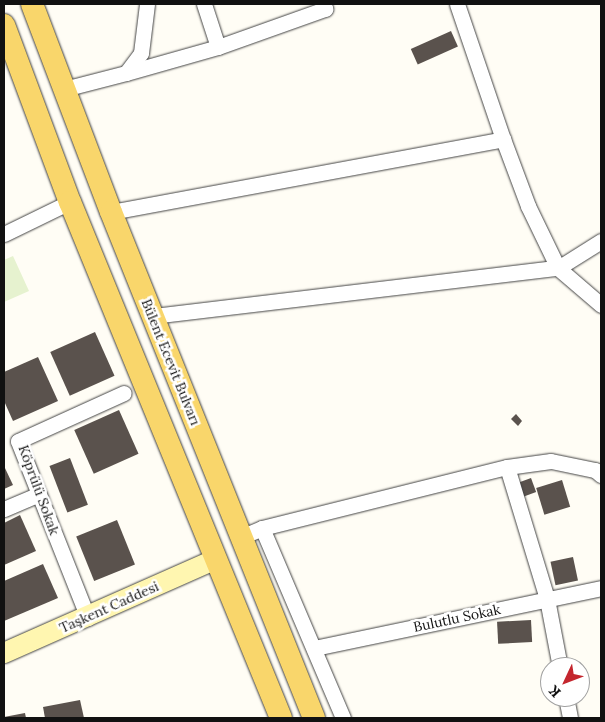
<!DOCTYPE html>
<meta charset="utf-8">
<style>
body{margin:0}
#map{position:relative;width:605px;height:722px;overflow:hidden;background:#fffdf5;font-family:Lora,serif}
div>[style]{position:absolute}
.pitch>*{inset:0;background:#e6f2cf}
.building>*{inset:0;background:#5a524d;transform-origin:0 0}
.roads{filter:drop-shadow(0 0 1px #444) drop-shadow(0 0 1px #444)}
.street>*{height:15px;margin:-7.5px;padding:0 7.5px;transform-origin:7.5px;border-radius:7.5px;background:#fff}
.secondary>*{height:20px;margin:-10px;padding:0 10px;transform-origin:10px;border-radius:10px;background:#fff6b0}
.primary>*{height:22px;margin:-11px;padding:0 11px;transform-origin:11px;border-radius:11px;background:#f9d66b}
span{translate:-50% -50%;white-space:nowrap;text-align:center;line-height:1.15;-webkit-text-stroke:5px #fff;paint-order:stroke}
.street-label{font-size:14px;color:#111}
.frame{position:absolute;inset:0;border:5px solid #111;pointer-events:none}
.north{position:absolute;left:540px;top:657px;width:50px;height:50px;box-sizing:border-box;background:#fff;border:1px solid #a0a0a0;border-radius:50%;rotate:227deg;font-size:14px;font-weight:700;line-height:20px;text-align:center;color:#111}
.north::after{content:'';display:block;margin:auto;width:18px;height:22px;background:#c4262e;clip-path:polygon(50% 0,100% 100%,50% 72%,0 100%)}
</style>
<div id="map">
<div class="pitch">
<div style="clip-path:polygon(13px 256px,29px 291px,4px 302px,4px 260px)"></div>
</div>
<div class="building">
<div style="left:451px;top:31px;width:17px;height:44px;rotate:66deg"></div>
<div style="left:95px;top:332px;width:48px;height:49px;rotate:66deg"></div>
<div style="clip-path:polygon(38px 357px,58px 401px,13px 421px,4px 401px,4px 372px)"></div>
<div style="left:119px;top:410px;width:48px;height:49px;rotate:66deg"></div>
<div style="clip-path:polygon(516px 414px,522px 421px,518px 426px,511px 419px)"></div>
<div style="left:70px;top:458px;width:50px;height:22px;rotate:69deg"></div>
<div style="clip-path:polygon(4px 466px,13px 485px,4px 489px)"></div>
<div style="left:531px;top:478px;width:15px;height:13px;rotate:70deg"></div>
<div style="left:562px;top:480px;width:28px;height:27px;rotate:73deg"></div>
<div style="clip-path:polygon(20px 515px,36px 551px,4px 565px,4px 523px)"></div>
<div style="left:117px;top:520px;width:48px;height:44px;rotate:68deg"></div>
<div style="left:573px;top:557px;width:24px;height:23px;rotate:78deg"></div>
<div style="clip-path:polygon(43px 564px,58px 598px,4px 621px,4px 581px)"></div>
<div style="left:531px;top:620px;width:22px;height:34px;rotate:87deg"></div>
<div style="clip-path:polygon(80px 700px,84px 718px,45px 718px,43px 707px)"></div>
<div style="clip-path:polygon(25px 713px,26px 718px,4px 718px,4px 717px)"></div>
</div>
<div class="roads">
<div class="street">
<div style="left:204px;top:4px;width:45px;rotate:72deg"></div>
<div style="left:457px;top:4px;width:143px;rotate:71.2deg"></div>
<div style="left:503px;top:139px;width:72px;rotate:69.5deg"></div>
<div style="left:528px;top:206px;width:69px;rotate:64.2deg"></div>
<div style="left:558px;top:268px;width:57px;rotate:40.7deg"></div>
<div style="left:126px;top:73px;width:96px;rotate:-15.8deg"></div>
<div style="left:218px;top:47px;width:114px;rotate:-19.6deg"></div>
<div style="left:325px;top:9px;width:5px;rotate:-101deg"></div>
<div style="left:64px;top:89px;width:64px;rotate:-14.5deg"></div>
<div style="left:126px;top:73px;width:25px;rotate:-53deg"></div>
<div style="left:141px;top:53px;width:49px;rotate:-83deg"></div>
<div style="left:111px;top:212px;width:399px;rotate:-10.5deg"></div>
<div style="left:4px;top:234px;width:73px;rotate:-25.9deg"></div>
<div style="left:153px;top:316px;width:408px;rotate:-6.8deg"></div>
<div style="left:558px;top:268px;width:51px;rotate:-32.1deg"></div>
<div style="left:507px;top:467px;width:138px;rotate:73.1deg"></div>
<div style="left:547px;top:599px;width:69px;rotate:79.2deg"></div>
<div style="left:4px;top:509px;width:38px;rotate:-23deg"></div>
<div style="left:262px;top:528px;width:207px;rotate:66.9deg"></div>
<div style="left:241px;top:537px;width:23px;rotate:-23deg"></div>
<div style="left:262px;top:528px;width:252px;rotate:-14deg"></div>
<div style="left:507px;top:467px;width:44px;rotate:-7.8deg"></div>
<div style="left:551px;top:461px;width:45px;rotate:11.6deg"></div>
<div style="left:595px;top:470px;width:8px;rotate:40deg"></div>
<div style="left:88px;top:618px;width:190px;rotate:-111.6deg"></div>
<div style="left:18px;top:441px;width:116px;rotate:-24.4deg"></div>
<div style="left:314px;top:648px;width:293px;rotate:-11.8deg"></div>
<div style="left:566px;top:697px;width:21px;rotate:79deg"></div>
</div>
<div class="secondary">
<div style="left:4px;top:653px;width:230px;rotate:-23.9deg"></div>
</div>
<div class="primary">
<div style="left:32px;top:4px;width:222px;rotate:69.2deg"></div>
<div style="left:111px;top:212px;width:545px;rotate:68.14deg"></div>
<div style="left:4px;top:25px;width:189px;rotate:69.6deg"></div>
<div style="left:70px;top:202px;width:557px;rotate:67.76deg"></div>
</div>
</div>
<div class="street-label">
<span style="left:171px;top:362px;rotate:68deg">Bülent Ecevit Bulvarı</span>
<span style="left:39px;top:490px;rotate:70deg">Köprülü Sokak</span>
<span style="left:109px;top:607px;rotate:-24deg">Taşkent Caddesi</span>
<span style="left:457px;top:618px;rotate:-12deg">Bulutlu Sokak</span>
</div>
<div class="frame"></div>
<div class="north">K</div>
</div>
